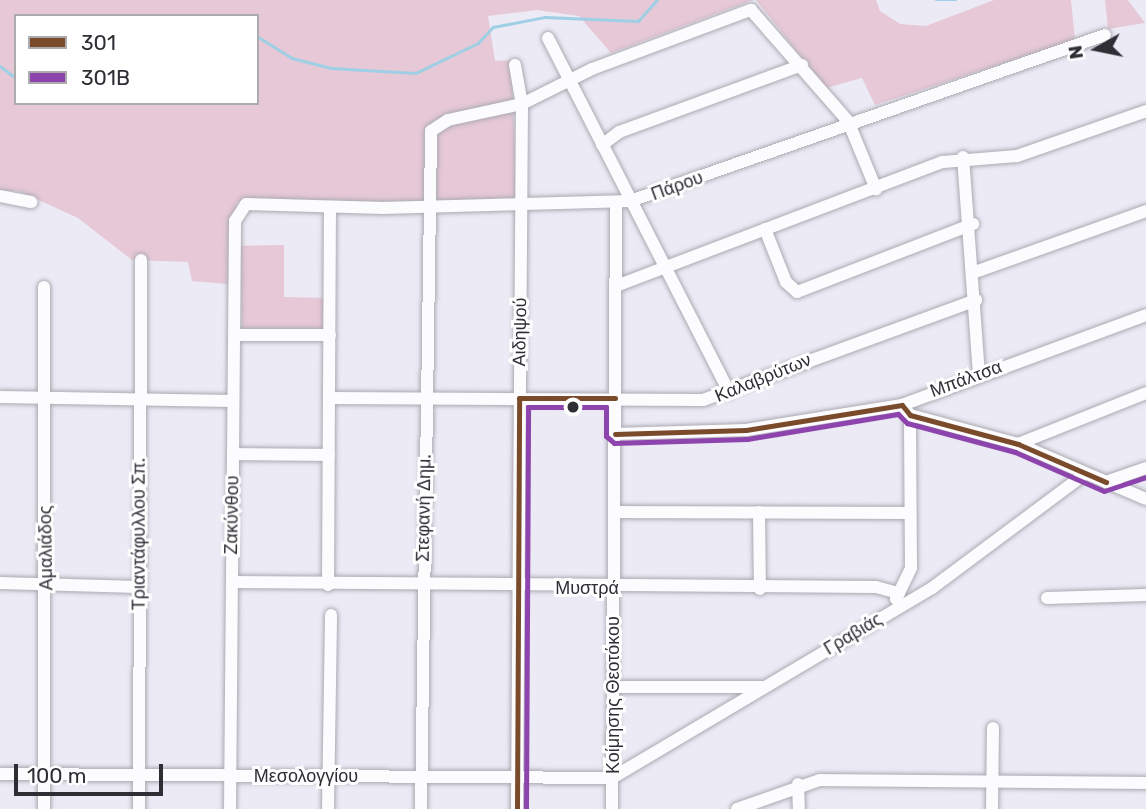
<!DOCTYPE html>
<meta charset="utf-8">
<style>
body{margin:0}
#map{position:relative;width:1146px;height:809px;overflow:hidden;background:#eceaf5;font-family:Rubik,sans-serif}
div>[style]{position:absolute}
.green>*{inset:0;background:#e6c8d6}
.stream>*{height:2.5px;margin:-1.25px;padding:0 1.25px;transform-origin:1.25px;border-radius:1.25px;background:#9fcfe5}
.roads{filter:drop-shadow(0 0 2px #abaab2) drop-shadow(0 0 2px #abaab2)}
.minor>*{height:12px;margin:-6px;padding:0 6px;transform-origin:6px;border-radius:6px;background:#fcfcfe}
.bus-1>*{height:5px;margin:-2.5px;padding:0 2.5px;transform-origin:2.5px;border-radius:2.5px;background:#7a4b2a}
.bus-2>*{height:5px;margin:-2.5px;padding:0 2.5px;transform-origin:2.5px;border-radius:2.5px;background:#8e44ad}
.dots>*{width:19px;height:19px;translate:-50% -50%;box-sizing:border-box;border:4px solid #fff;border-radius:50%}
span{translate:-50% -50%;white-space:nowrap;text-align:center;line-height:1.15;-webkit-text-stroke:6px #fff;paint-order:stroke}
.street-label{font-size:18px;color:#2f2e35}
.legend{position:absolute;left:14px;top:14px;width:245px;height:91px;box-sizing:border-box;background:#fff;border:2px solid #acabae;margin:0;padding:9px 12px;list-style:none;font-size:21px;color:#2f2e35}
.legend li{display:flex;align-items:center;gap:14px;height:35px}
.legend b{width:35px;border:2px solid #acabae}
.north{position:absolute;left:1062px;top:14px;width:70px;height:70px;-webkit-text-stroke:5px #fff;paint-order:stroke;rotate:261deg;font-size:19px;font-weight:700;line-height:28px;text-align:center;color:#2f2e35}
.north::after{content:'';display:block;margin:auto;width:24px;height:32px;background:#2f2e35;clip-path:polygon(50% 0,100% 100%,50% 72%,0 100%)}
.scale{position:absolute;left:14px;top:764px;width:149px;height:32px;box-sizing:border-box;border:4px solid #2f2e35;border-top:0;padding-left:9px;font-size:21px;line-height:24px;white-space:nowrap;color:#2f2e35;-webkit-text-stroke:5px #fff;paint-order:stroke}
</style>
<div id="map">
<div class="green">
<div style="clip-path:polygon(evenodd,0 0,753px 0,611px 53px,579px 16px,537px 10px,488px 16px,495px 61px,511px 60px,517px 200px,237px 202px,232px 246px,284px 245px,284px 297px,328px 298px,329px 331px,242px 331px,241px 285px,192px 281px,188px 262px,132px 260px,78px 218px,19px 191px,0 191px,0 0,16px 16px,257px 16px,257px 103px,16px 103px,16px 16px)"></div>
<div style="clip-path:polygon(756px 0,876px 0,880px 11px,900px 24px,926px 26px,994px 0,1071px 0,1075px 40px,875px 105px,862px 78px,826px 88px)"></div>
<div style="clip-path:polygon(1105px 0,1128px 0,1145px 23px,1108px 29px)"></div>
</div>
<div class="stream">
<div style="left:936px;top:0;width:20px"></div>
<div style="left:257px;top:36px;width:41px;rotate:32.2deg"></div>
<div style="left:292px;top:58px;width:40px;rotate:14.4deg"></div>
<div style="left:331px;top:68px;width:85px;rotate:3.4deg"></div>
<div style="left:416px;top:73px;width:69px;rotate:-25.8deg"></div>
<div style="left:478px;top:43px;width:22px;rotate:-47deg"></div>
<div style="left:493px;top:27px;width:53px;rotate:-10.9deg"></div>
<div style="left:545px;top:17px;width:93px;rotate:2.5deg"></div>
<div style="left:638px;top:21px;width:28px;rotate:-48deg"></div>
<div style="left:0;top:66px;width:20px;rotate:37deg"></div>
</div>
<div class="roads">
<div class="minor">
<div style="left:548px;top:38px;width:398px;rotate:62.9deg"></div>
<div style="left:515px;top:65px;width:40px;rotate:80deg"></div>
<div style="left:522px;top:104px;width:705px;rotate:90.41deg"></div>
<div style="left:602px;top:145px;width:21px;rotate:-37deg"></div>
<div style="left:619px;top:132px;width:195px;rotate:-20.1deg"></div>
<div style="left:963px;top:157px;width:218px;rotate:85.8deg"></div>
<div style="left:0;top:196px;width:32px;rotate:11deg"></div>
<div style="left:765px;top:229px;width:57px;rotate:68.4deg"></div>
<div style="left:786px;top:282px;width:15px;rotate:42deg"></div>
<div style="left:797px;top:292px;width:189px;rotate:-21.1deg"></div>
<div style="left:975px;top:272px;width:182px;rotate:-19.6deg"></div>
<div style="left:616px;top:286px;width:350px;rotate:-20.8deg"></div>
<div style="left:943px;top:162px;width:74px;rotate:-4.6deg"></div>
<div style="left:1017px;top:156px;width:137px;rotate:-19.2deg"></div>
<div style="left:44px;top:287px;width:522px;rotate:90deg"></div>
<div style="left:234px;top:335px;width:96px"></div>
<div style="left:0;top:397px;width:233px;rotate:1deg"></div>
<div style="left:330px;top:398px;width:373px;rotate:0.3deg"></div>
<div style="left:703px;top:400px;width:291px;rotate:-20.1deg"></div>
<div style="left:902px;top:405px;width:13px;rotate:51deg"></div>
<div style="left:910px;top:415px;width:112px;rotate:15deg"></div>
<div style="left:1018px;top:444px;width:139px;rotate:23.3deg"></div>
<div style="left:615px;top:434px;width:131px;rotate:-1.7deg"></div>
<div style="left:746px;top:430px;width:158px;rotate:-9.1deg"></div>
<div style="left:902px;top:405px;width:260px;rotate:-20.2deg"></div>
<div style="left:1018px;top:444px;width:138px;rotate:-21.7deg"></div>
<div style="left:233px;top:454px;width:96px;rotate:0.6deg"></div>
<div style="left:1106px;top:482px;width:42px;rotate:-19.3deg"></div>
<div style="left:614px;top:512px;width:295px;rotate:0.2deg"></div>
<div style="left:759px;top:512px;width:77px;rotate:89.3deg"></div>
<div style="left:232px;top:582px;width:644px;rotate:0.44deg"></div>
<div style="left:876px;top:587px;width:24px;rotate:15deg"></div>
<div style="left:0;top:583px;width:138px;rotate:1.7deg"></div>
<div style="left:328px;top:585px;width:378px;rotate:-89.7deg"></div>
<div style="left:1047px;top:598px;width:99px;rotate:-1.7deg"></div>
<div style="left:896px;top:599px;width:34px;rotate:-64deg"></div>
<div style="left:911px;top:568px;width:153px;rotate:-90.4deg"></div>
<div style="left:613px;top:687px;width:150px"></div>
<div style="left:0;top:774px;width:612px;rotate:0.37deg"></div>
<div style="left:612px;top:778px;width:372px;rotate:-30.7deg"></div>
<div style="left:932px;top:588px;width:191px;rotate:-36.7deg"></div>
<div style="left:798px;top:784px;width:25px;rotate:88deg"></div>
<div style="left:139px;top:809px;width:549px;rotate:-89.79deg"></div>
<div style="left:230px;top:809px;width:588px;rotate:-89.51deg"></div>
<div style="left:235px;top:221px;width:20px;rotate:-57deg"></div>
<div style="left:246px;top:204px;width:137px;rotate:1.7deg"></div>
<div style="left:383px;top:208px;width:247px;rotate:-1.6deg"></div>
<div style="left:630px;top:201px;width:503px;rotate:-19.26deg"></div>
<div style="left:328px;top:809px;width:194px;rotate:-89.1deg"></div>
<div style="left:421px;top:809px;width:678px;rotate:-89.15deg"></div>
<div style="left:431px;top:131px;width:20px;rotate:-33deg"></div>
<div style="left:448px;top:120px;width:76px;rotate:-12.2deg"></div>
<div style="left:522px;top:104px;width:78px;rotate:-26.6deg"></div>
<div style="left:592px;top:69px;width:170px;rotate:-20.4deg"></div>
<div style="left:751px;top:10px;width:147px;rotate:48.9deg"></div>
<div style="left:848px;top:121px;width:74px;rotate:67.6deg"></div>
<div style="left:612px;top:809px;width:606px;rotate:-89.62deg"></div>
<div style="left:737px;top:809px;width:88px;rotate:-19.3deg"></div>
<div style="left:820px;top:780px;width:326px;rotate:0.5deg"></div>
<div style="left:992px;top:809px;width:81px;rotate:-89.3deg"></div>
</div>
</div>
<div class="bus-1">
<div style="left:519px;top:398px;width:96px"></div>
<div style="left:902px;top:405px;width:13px;rotate:51deg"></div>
<div style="left:910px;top:415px;width:112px;rotate:15deg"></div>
<div style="left:1018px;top:444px;width:96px;rotate:23.4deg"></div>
<div style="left:615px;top:434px;width:131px;rotate:-1.7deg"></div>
<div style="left:746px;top:430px;width:158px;rotate:-9.1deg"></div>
<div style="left:517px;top:809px;width:411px;rotate:-89.7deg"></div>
</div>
<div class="bus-2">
<div style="left:526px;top:809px;width:402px;rotate:-89.7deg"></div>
<div style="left:528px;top:407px;width:78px"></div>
<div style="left:606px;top:407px;width:29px;rotate:90deg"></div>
<div style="left:606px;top:436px;width:11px;rotate:41deg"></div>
<div style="left:614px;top:443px;width:133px;rotate:-1.7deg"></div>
<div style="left:747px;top:439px;width:153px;rotate:-9.4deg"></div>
<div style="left:898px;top:414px;width:13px;rotate:45deg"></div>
<div style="left:907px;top:423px;width:112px;rotate:15deg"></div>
<div style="left:1015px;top:452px;width:97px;rotate:23.7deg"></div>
<div style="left:1104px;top:491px;width:44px;rotate:-18.4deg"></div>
</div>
<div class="dots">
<div style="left:573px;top:407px;background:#2f2e35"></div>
</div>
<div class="street-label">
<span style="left:677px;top:186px;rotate:-20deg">Πάρου</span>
<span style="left:520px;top:332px;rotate:-89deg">Αιδηψού</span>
<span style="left:763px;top:378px;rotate:-22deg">Καλαβρύτων</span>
<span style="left:966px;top:379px;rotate:-20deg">Μπάλτσα</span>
<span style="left:424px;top:508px;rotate:-89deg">Στεφανή Δημ.</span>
<span style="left:232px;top:515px;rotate:-89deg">Ζακύνθου</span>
<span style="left:139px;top:534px;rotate:-90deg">Τριαντάφυλλου Σπ.</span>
<span style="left:46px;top:548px;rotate:-91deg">Αμαλιάδος</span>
<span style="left:587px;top:588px">Μυστρά</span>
<span style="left:853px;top:634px;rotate:-31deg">Γραβιάς</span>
<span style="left:613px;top:695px;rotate:-90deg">Κοίμησης Θεοτόκου</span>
<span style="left:306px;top:776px">Μεσολογγίου</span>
</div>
<ul class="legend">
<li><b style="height:9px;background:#7a4b2a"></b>301</li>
<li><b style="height:9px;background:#8e44ad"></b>301B</li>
</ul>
<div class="north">N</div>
<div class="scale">100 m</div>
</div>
